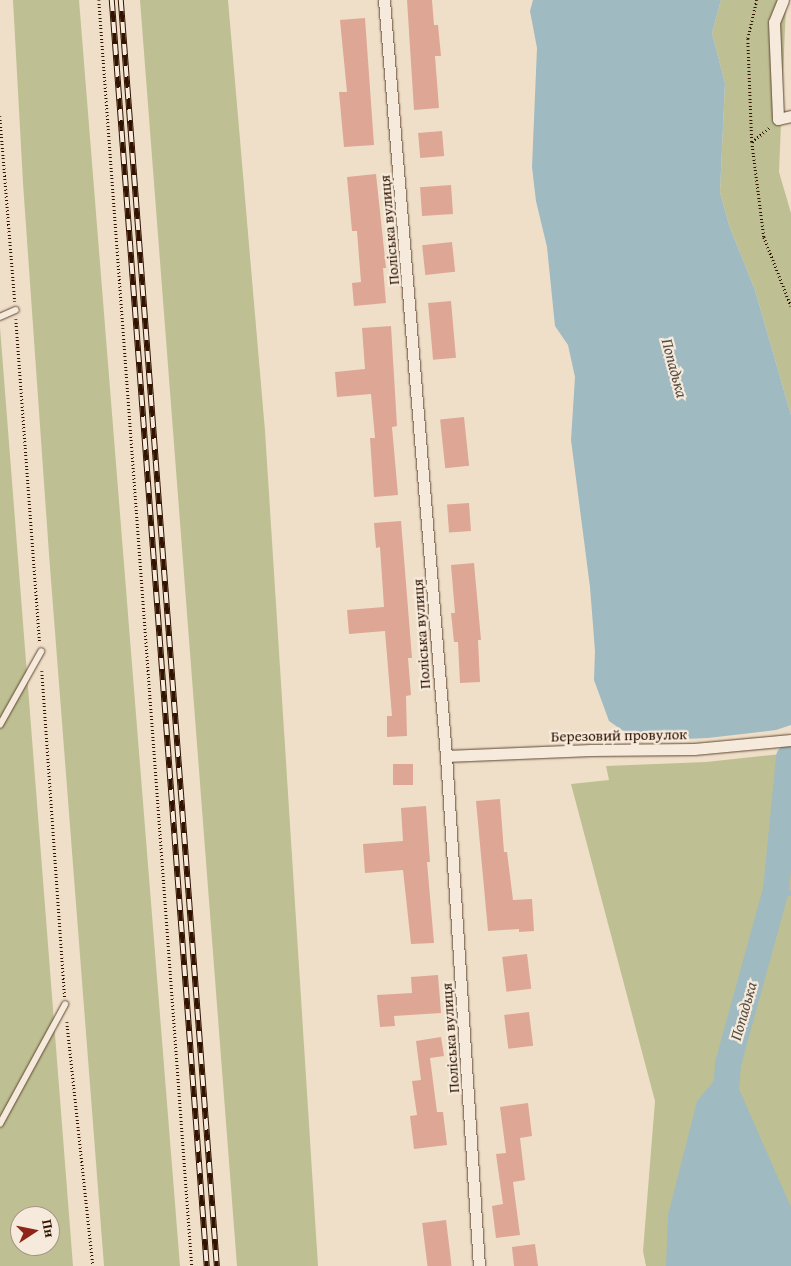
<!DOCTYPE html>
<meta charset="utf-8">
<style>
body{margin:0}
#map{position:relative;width:791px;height:1266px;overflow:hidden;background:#efdfc8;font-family:"Gentium Book Plus",serif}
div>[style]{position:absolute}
.green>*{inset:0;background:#bec093}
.water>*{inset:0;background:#9fbac1}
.stream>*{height:4.5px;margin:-2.25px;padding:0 2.25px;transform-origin:2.25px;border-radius:2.25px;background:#9fbac1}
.river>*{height:26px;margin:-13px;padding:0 13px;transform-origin:13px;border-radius:13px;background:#9fbac1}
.building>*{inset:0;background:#dea695;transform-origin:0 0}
.path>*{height:2.5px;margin-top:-1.25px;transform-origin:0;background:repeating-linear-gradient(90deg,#311300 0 1px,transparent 0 3.5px)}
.roads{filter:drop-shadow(0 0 1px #604632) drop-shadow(0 0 1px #604632)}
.service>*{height:5.5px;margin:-2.75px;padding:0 2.75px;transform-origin:2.75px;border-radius:2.75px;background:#f5eadb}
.minor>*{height:11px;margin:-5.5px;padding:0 5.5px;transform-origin:5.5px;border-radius:5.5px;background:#f5eadb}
.rail>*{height:5.5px;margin-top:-2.75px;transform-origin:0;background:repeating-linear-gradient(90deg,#f5eadb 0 11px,#311300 0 22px);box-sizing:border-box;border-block:1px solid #311300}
span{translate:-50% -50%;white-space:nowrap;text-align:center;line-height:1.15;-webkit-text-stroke:4.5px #f5eadb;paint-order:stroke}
.street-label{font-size:15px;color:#311300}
.water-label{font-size:16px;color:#584d44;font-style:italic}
.north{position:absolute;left:10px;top:1206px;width:50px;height:50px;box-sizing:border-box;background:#f5eadb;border:1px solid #a79483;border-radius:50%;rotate:79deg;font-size:14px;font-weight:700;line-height:20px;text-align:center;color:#311300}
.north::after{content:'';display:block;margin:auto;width:18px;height:22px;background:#8f2418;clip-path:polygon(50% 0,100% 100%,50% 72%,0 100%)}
</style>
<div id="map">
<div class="green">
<div style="clip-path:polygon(13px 0,79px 0,180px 1266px,104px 1266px,49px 554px,23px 183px)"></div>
<div style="clip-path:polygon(140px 0,228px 0,265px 431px,318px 1266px,237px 1266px)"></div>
<div style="clip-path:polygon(721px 0,790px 0,786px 5px,779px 172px,791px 213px,791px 415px,755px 290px,729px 225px,720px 192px,725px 83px,712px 33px)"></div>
<div style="clip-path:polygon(evenodd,0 327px,73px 1266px,0 1266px,0 327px,20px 1216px,50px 1216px,50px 1246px,20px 1246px,20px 1216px)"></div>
<div style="clip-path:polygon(791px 753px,791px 1266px,646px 1266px,643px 1251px,655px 1101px,571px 784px,609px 780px,606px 766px,706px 762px)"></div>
</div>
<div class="water">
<div style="clip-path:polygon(533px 0,721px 0,712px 33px,725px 83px,720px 192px,729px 225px,755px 290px,791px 415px,791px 725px,776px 730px,708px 738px,638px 741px,609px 721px,594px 680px,595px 651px,590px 587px,571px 440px,575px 377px,568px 345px,555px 326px,547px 247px,536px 201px,532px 167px,537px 48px,530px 11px)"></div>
<div style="clip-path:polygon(728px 1064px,791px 1207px,791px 1266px,666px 1266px,668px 1215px,697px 1101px)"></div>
</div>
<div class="stream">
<div style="left:776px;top:890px;width:15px;rotate:11deg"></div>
</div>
<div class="river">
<div style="left:725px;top:1100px;width:36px;rotate:-85deg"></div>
<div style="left:728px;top:1064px;width:180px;rotate:-74.6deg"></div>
<div style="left:776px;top:890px;width:133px;rotate:-84.4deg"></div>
</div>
<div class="building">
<div style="clip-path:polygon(407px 0,432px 0,434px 25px,438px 25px,441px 56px,435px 56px,439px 108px,414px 110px)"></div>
<div style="clip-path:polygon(365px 18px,374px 145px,344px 147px,339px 92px,347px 92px,340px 20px)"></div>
<div style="left:442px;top:131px;width:25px;height:24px;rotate:85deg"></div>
<div style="clip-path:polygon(376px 174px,386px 268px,383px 268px,386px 303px,354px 306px,352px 283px,361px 282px,357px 231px,352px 231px,347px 177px)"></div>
<div style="left:451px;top:185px;width:29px;height:31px;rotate:86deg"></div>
<div style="left:452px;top:242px;width:30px;height:30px;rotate:84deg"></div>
<div style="left:451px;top:301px;width:57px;height:23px;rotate:85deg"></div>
<div style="clip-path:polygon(391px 326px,397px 426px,392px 427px,398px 495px,374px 497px,370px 438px,375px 438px,371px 394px,337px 397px,335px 372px,365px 369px,362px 328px)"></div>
<div style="left:464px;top:417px;width:49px;height:24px;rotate:84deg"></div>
<div style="left:469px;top:503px;width:28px;height:22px;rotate:86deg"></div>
<div style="clip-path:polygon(401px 521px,412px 658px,408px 658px,411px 695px,406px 696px,407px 736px,387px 737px,387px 716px,392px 716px,385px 631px,349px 634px,347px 610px,384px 607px,380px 547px,376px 548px,374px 523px)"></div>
<div style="clip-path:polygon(474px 563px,481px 640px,478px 640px,480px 682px,460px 683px,458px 642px,454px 642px,451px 613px,455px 613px,451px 565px)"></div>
<div style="left:393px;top:764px;width:20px;height:21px"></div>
<div style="clip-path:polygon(500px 799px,504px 852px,507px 852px,513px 900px,532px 899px,534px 931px,519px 932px,519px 929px,488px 931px,476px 801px)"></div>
<div style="clip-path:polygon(426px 806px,430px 862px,427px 862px,434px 943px,411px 944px,403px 870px,365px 873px,363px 844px,403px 841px,401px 808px)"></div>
<div style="left:527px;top:954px;width:35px;height:25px;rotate:83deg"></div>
<div style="clip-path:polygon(438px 975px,441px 1013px,394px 1016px,395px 1026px,380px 1027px,377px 995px,412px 993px,411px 977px)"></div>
<div style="left:529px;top:1012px;width:34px;height:25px;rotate:83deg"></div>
<div style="clip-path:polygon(441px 1037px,444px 1056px,430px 1058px,437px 1112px,443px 1112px,447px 1145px,414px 1149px,410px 1116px,417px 1115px,412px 1081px,421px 1080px,416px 1041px)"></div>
<div style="clip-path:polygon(528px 1103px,532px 1136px,520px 1138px,525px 1180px,513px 1182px,520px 1235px,496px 1238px,492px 1206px,503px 1204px,496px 1154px,506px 1153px,500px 1107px)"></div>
<div style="left:446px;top:1220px;width:46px;height:24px;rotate:83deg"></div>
<div style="clip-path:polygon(535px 1244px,538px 1266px,514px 1266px,512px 1247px)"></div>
</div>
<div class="path">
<div style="left:99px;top:0;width:1269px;rotate:85.8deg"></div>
<div style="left:757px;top:0;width:40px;rotate:103deg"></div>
<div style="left:748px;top:39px;width:103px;rotate:87.8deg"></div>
<div style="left:752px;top:142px;width:96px;rotate:82.8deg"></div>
<div style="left:764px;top:237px;width:74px;rotate:68.6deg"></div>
<div style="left:0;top:116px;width:186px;rotate:85.4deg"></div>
<div style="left:752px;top:142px;width:23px;rotate:-40deg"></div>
<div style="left:16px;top:319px;width:325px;rotate:85.8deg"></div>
<div style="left:42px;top:671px;width:327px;rotate:86deg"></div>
<div style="left:67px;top:1022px;width:245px;rotate:83.9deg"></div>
</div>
<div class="roads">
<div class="service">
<div style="left:0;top:317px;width:17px;rotate:-24deg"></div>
<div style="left:0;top:725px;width:84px;rotate:-60.7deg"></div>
<div style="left:0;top:1124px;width:136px;rotate:-61.4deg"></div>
</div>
<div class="minor">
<div style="left:384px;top:0;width:759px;rotate:85.31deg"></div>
<div style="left:446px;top:756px;width:511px;rotate:86.3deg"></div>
<div style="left:783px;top:0;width:24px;rotate:112deg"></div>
<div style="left:774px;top:22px;width:97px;rotate:87.6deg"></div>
<div style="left:778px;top:119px;width:13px;rotate:-13deg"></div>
<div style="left:446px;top:756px;width:145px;rotate:-2.4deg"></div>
<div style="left:591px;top:750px;width:103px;rotate:-0.6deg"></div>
<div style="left:694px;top:749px;width:97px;rotate:-5.3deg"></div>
</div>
</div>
<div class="rail">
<div style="left:112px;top:0;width:1270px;rotate:85.71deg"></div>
<div style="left:121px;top:0;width:1270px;rotate:85.66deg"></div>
</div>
<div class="street-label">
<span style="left:389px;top:230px;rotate:-95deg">Поліська вулиця</span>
<span style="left:421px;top:634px;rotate:-94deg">Поліська вулиця</span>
<span style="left:619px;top:735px;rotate:-1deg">Березовий провулок</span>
<span style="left:450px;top:1038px;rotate:-94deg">Поліська вулиця</span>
</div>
<div class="water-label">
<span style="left:675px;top:368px;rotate:75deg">Попадька</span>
<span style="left:743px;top:1011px;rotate:-74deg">Попадька</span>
</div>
<div class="north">Пн</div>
</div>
